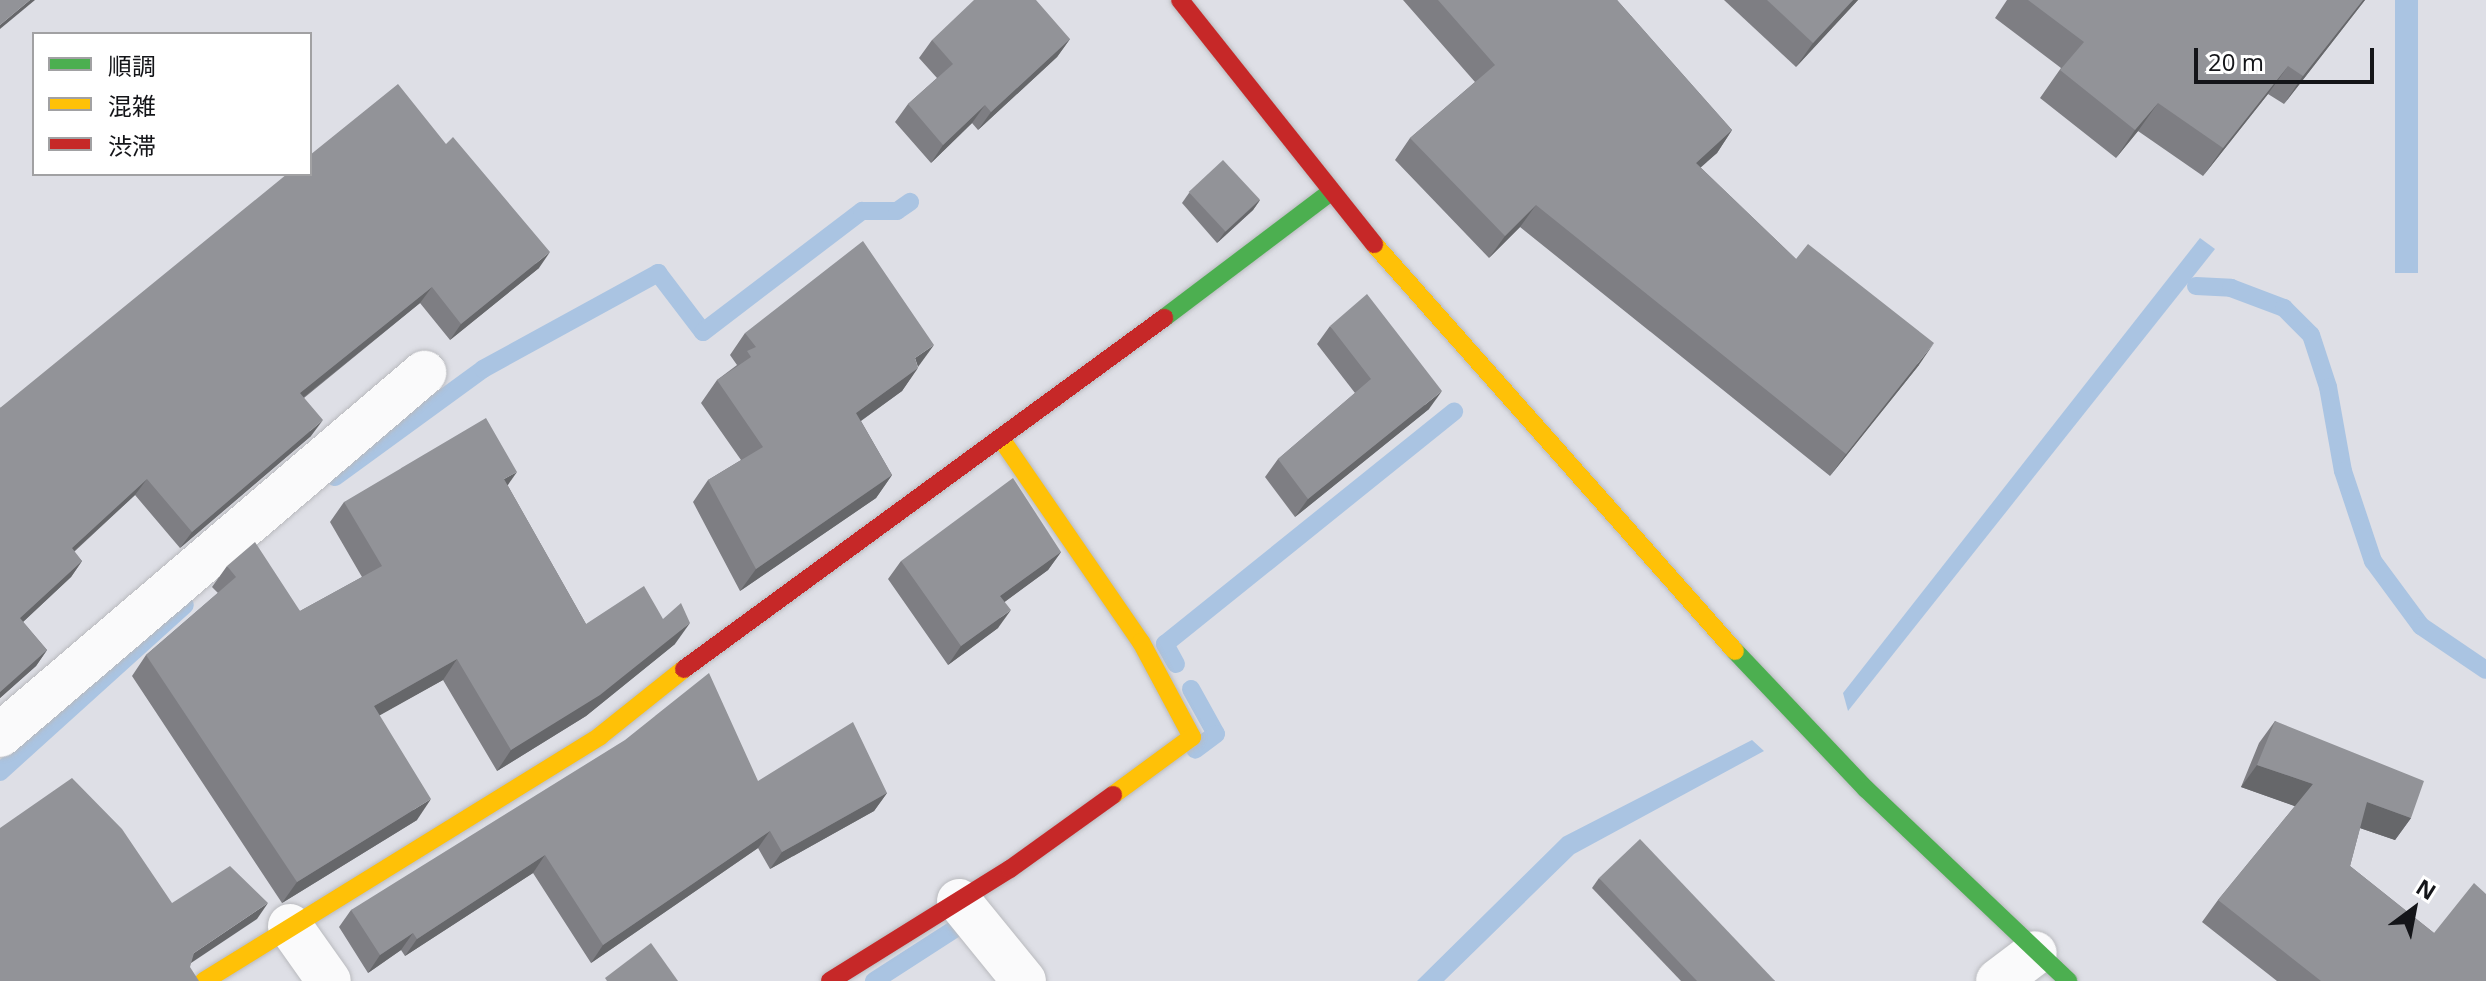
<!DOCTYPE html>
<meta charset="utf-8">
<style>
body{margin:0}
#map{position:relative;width:2486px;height:981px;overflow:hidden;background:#dedfe6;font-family:"Open Sans","Noto Sans JP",sans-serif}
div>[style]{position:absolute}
.water>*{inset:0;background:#aac4e2;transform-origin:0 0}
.stream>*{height:18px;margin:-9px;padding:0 9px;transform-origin:9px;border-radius:9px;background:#aac4e2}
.roads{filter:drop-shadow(0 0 2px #b9babe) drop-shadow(0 0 2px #b9babe)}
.street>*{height:44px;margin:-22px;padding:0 22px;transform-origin:22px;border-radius:22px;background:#fafafb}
.fast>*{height:18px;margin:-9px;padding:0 9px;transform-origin:9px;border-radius:9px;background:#4caf50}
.slow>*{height:18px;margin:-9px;padding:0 9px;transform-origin:9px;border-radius:9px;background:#ffc107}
.jam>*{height:18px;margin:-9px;padding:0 9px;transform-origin:9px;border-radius:9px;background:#c62828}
.wall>*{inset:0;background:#7e7e83}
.shaded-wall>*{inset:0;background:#66676a}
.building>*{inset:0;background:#929398;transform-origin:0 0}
span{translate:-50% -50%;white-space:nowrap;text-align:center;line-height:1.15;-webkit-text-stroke:8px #fff;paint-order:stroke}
.legend{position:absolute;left:32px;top:32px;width:280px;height:144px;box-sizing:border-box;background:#fff;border:2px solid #a1a1a3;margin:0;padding:10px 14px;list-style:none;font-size:24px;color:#141519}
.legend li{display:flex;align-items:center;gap:16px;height:40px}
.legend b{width:40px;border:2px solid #a1a1a3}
.north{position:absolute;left:2374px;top:869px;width:80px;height:80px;-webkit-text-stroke:6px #fff;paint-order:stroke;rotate:32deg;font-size:22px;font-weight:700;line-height:32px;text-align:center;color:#141519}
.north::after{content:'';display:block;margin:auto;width:28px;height:36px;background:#141519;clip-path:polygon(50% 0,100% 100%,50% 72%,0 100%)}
.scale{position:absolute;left:2194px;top:48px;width:180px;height:36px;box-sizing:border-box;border:4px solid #141519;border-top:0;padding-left:10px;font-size:24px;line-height:28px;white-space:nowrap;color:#141519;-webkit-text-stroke:6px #fff;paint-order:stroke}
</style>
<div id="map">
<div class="water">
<div style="left:2395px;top:0;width:23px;height:273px"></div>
<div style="clip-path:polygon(2200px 238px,2215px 249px,1848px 711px,1843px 693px)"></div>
<div style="clip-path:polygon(1752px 740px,1764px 751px,1574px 854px,1444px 981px,1417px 981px,1563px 837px)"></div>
</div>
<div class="stream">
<div style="left:2196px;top:286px;width:35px;rotate:3deg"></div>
<div style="left:2231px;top:288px;width:57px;rotate:20.7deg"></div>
<div style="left:2284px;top:308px;width:38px;rotate:45deg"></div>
<div style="left:2311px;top:335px;width:55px;rotate:71.9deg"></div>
<div style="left:2328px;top:387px;width:85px;rotate:79.9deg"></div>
<div style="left:2343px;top:471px;width:95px;rotate:71.6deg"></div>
<div style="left:2373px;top:561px;width:81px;rotate:53.6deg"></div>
<div style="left:2421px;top:626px;width:78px;rotate:34.1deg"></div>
<div style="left:335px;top:477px;width:183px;rotate:-36.1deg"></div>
<div style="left:483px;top:369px;width:200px;rotate:-28.7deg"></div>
<div style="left:658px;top:273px;width:74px;rotate:52.7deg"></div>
<div style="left:703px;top:332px;width:200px;rotate:-37.3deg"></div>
<div style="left:862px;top:211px;width:35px"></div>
<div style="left:897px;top:211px;width:16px;rotate:-35deg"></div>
<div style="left:1176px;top:664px;width:23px;rotate:-119deg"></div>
<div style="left:1165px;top:644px;width:371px;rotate:-38.8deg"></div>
<div style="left:1191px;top:689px;width:51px;rotate:60.9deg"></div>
<div style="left:1216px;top:734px;width:26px;rotate:143deg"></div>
<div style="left:0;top:772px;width:249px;rotate:-42.1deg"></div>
<div style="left:874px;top:981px;width:107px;rotate:-32.8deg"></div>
</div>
<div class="roads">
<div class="street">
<div style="left:0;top:735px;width:558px;rotate:-40.49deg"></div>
<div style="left:959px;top:901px;width:103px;rotate:50.9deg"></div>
<div style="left:290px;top:926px;width:67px;rotate:54.7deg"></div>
<div style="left:1998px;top:981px;width:46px;rotate:-37.1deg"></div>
</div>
<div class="fast">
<div style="left:1164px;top:318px;width:207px;rotate:-37.1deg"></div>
<div style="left:1735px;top:651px;width:190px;rotate:46.5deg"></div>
<div style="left:1866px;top:789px;width:279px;rotate:43.5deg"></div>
</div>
<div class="slow">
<div style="left:1374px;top:244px;width:544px;rotate:48.43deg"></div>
<div style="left:1002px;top:440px;width:245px;rotate:55.5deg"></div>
<div style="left:1141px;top:642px;width:108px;rotate:61.8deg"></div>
<div style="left:1192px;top:737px;width:98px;rotate:143.7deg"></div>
<div style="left:204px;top:981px;width:466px;rotate:-31.7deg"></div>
<div style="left:600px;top:736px;width:107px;rotate:-38.6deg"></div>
</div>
<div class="jam">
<div style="left:1180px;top:0;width:312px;rotate:51.5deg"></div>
<div style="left:684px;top:669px;width:595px;rotate:-36.18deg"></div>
<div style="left:830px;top:981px;width:212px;rotate:-31.9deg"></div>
<div style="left:1010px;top:869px;width:127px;rotate:-35.7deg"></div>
</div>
</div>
<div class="wall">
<div style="clip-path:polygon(1403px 0,1617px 0,1732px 130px,1717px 153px,1700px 167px,1796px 259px,1919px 365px,1830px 476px,1520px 227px,1489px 258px,1395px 160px,1410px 138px,1475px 82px)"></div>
<div style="clip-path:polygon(1724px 0,1858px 0,1796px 67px)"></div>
<div style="clip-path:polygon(2007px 0,2365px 0,2284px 104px,2268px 94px,2203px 176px,2138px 131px,2116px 158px,2040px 98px,2061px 68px,1995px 18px)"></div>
<div style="clip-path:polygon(1070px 39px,1057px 57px,978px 130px,972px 123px,931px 163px,895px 122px,908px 104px,937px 78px,919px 58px,932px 40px)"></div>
<div style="clip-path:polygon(446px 144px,539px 268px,450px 340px,420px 303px,304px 398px,311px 436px,180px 548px,135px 495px,74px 552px,82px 561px,71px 577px,23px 622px,47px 650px,36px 666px,0 698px,0 408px)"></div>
<div style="clip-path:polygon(1189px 193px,1260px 200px,1253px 210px,1217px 243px,1182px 203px)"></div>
<div style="clip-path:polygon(1330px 326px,1429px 409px,1295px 517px,1265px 477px,1278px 459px,1355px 393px,1317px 344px)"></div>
<div style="clip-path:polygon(745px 333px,918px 367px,902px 391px,861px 421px,892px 475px,876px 498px,740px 591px,693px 502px,708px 480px,741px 460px,701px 403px,717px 380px,737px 365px,730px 355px)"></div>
<div style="clip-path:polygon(508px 486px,586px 624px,675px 644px,586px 716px,497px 771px,443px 680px,379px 715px,417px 820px,282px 903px,132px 676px,146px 655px,218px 593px,212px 587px,227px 566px,300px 611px,362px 577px,330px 522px,344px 502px)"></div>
<div style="clip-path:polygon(1061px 552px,1048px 570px,1004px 602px,998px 628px,948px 665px,888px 579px,901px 561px)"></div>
<div style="clip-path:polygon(2275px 721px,2411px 818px,2395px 840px,2360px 828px,2350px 866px,2434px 933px,2486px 981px,2277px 981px,2202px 922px,2218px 900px,2295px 806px,2241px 787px,2259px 743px)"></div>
<div style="clip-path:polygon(758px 781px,887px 793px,874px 811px,770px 869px,758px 848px,591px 963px,533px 873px,405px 956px,401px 950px,368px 973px,339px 927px,351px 910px)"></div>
<div style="clip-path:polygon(1599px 878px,1775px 981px,1681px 981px,1592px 888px)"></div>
</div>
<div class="shaded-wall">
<div style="clip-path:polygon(30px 0,35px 0,0 29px,0 25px)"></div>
<div style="clip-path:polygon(1853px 0,1858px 0,1796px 67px,1813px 43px)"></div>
<div style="clip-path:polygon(2363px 0,2365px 0,2284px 104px,2303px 76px)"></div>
<div style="clip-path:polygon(1070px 39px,1057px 57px,978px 130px,991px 112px)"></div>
<div style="clip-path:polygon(2288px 66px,2268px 94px,2203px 176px,2223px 148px)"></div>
<div style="clip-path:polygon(2158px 103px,2138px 131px,2116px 158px,2135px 130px)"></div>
<div style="clip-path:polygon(985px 105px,972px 123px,931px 163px,943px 145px)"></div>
<div style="clip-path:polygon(1732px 130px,1717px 153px,1680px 186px,1696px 163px)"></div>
<div style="clip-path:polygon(1260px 200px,1253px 210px,1217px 243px,1224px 233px)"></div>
<div style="clip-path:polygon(1536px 205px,1520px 227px,1489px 258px,1505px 236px)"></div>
<div style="clip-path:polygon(550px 252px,539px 268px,450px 340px,461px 324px)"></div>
<div style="clip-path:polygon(432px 287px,420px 303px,289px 409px,300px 393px)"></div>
<div style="clip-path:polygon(1934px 343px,1919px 365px,1830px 476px,1846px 454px)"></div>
<div style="clip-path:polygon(934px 345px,918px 367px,915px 358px)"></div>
<div style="clip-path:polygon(918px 368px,902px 391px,841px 435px,856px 413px)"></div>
<div style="clip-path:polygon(1442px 391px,1429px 409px,1295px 517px,1308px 499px)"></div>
<div style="clip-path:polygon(323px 420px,311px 436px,180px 548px,192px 532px)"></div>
<div style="clip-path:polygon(517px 472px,503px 492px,504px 479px)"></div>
<div style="clip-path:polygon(892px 475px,876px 498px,740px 591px,756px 569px)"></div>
<div style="clip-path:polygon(147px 479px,135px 495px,60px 564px,72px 548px)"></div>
<div style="clip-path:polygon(1061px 552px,1048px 570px,987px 615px,1000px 596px)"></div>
<div style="clip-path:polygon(82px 561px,71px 577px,9px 635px,20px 618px)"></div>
<div style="clip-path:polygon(1011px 610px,998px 628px,948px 665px,961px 646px)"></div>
<div style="clip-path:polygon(690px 623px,675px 644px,586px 716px,497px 771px,511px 750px)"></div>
<div style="clip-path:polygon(47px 650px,36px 666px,0 698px,0 692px)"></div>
<div style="clip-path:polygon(457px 659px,443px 680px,359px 727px,374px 706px)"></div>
<div style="clip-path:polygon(2257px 765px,2313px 784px,2297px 807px,2241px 787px)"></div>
<div style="clip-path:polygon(887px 793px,874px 811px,770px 869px,782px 852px)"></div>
<div style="clip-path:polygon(431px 799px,417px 820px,282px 903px,297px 882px)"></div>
<div style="clip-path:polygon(2367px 802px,2411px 818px,2395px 840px,2351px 825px)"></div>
<div style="clip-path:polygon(770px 831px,758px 848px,591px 963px,603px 945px)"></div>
<div style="clip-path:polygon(545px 855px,533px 873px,405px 956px,417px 939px)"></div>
<div style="clip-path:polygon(268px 903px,257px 919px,182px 969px,194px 953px)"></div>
<div style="clip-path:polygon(413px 933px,401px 950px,368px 973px,380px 955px)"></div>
</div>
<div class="building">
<div style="clip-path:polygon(0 0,30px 0,0 25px)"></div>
<div style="clip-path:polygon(974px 0,1036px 0,1070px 39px,991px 112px,985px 105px,943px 145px,908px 104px,953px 64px,932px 40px)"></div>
<div style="clip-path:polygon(1438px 0,1617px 0,1732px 130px,1696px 163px,1796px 259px,1808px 244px,1934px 343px,1846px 454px,1536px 205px,1505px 236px,1410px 138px,1495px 65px)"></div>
<div style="clip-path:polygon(1767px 0,1853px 0,1813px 43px)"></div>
<div style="clip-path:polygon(2028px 0,2363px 0,2303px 76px,2288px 66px,2223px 148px,2158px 103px,2135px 130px,2060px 70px,2084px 42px)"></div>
<div style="clip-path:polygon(398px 84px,446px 144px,453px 137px,550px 252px,461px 324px,432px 287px,300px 393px,323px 420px,192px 532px,147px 479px,72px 548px,82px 561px,20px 618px,47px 650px,0 692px,0 408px,287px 174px,310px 174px,310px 155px)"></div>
<div style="left:1223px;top:160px;width:54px;height:47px;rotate:47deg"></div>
<div style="clip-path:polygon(863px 241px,934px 345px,915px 358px,918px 368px,856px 413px,892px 475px,756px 569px,708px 480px,763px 447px,717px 380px,751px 357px,747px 351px,756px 347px,745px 333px)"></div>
<div style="clip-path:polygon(1367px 294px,1442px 391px,1308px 499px,1278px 459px,1371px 379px,1330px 326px)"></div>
<div style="clip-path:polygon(486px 418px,517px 472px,504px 479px,586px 624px,644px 586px,663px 619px,681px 603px,690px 623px,600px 695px,511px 750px,457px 659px,374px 706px,431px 799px,297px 882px,146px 655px,236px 577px,227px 566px,255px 542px,300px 611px,382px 566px,344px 502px)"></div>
<div style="clip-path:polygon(1013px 478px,1061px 552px,1000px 596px,1011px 610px,961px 646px,901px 561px)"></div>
<div style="clip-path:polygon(709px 673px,758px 781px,853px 722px,887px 793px,782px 852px,770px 831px,603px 945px,545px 855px,417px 939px,413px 933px,380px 955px,351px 910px,625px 740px)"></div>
<div style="clip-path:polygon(2275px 721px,2424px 781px,2411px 818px,2367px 802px,2350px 866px,2434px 933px,2474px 883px,2486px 894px,2486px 981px,2321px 981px,2218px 900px,2313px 784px,2257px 765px)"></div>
<div style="clip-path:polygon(72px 778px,122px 829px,172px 903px,230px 866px,268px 903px,194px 953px,190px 967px,199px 981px,0 981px,0 828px)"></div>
<div style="clip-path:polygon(1640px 839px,1775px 981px,1697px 981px,1599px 878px)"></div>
<div style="clip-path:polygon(651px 943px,678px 981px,607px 981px,605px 978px)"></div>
</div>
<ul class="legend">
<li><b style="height:10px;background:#4caf50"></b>順調</li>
<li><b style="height:10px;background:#ffc107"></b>混雑</li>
<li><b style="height:10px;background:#c62828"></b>渋滞</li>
</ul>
<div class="north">N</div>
<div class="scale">20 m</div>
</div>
